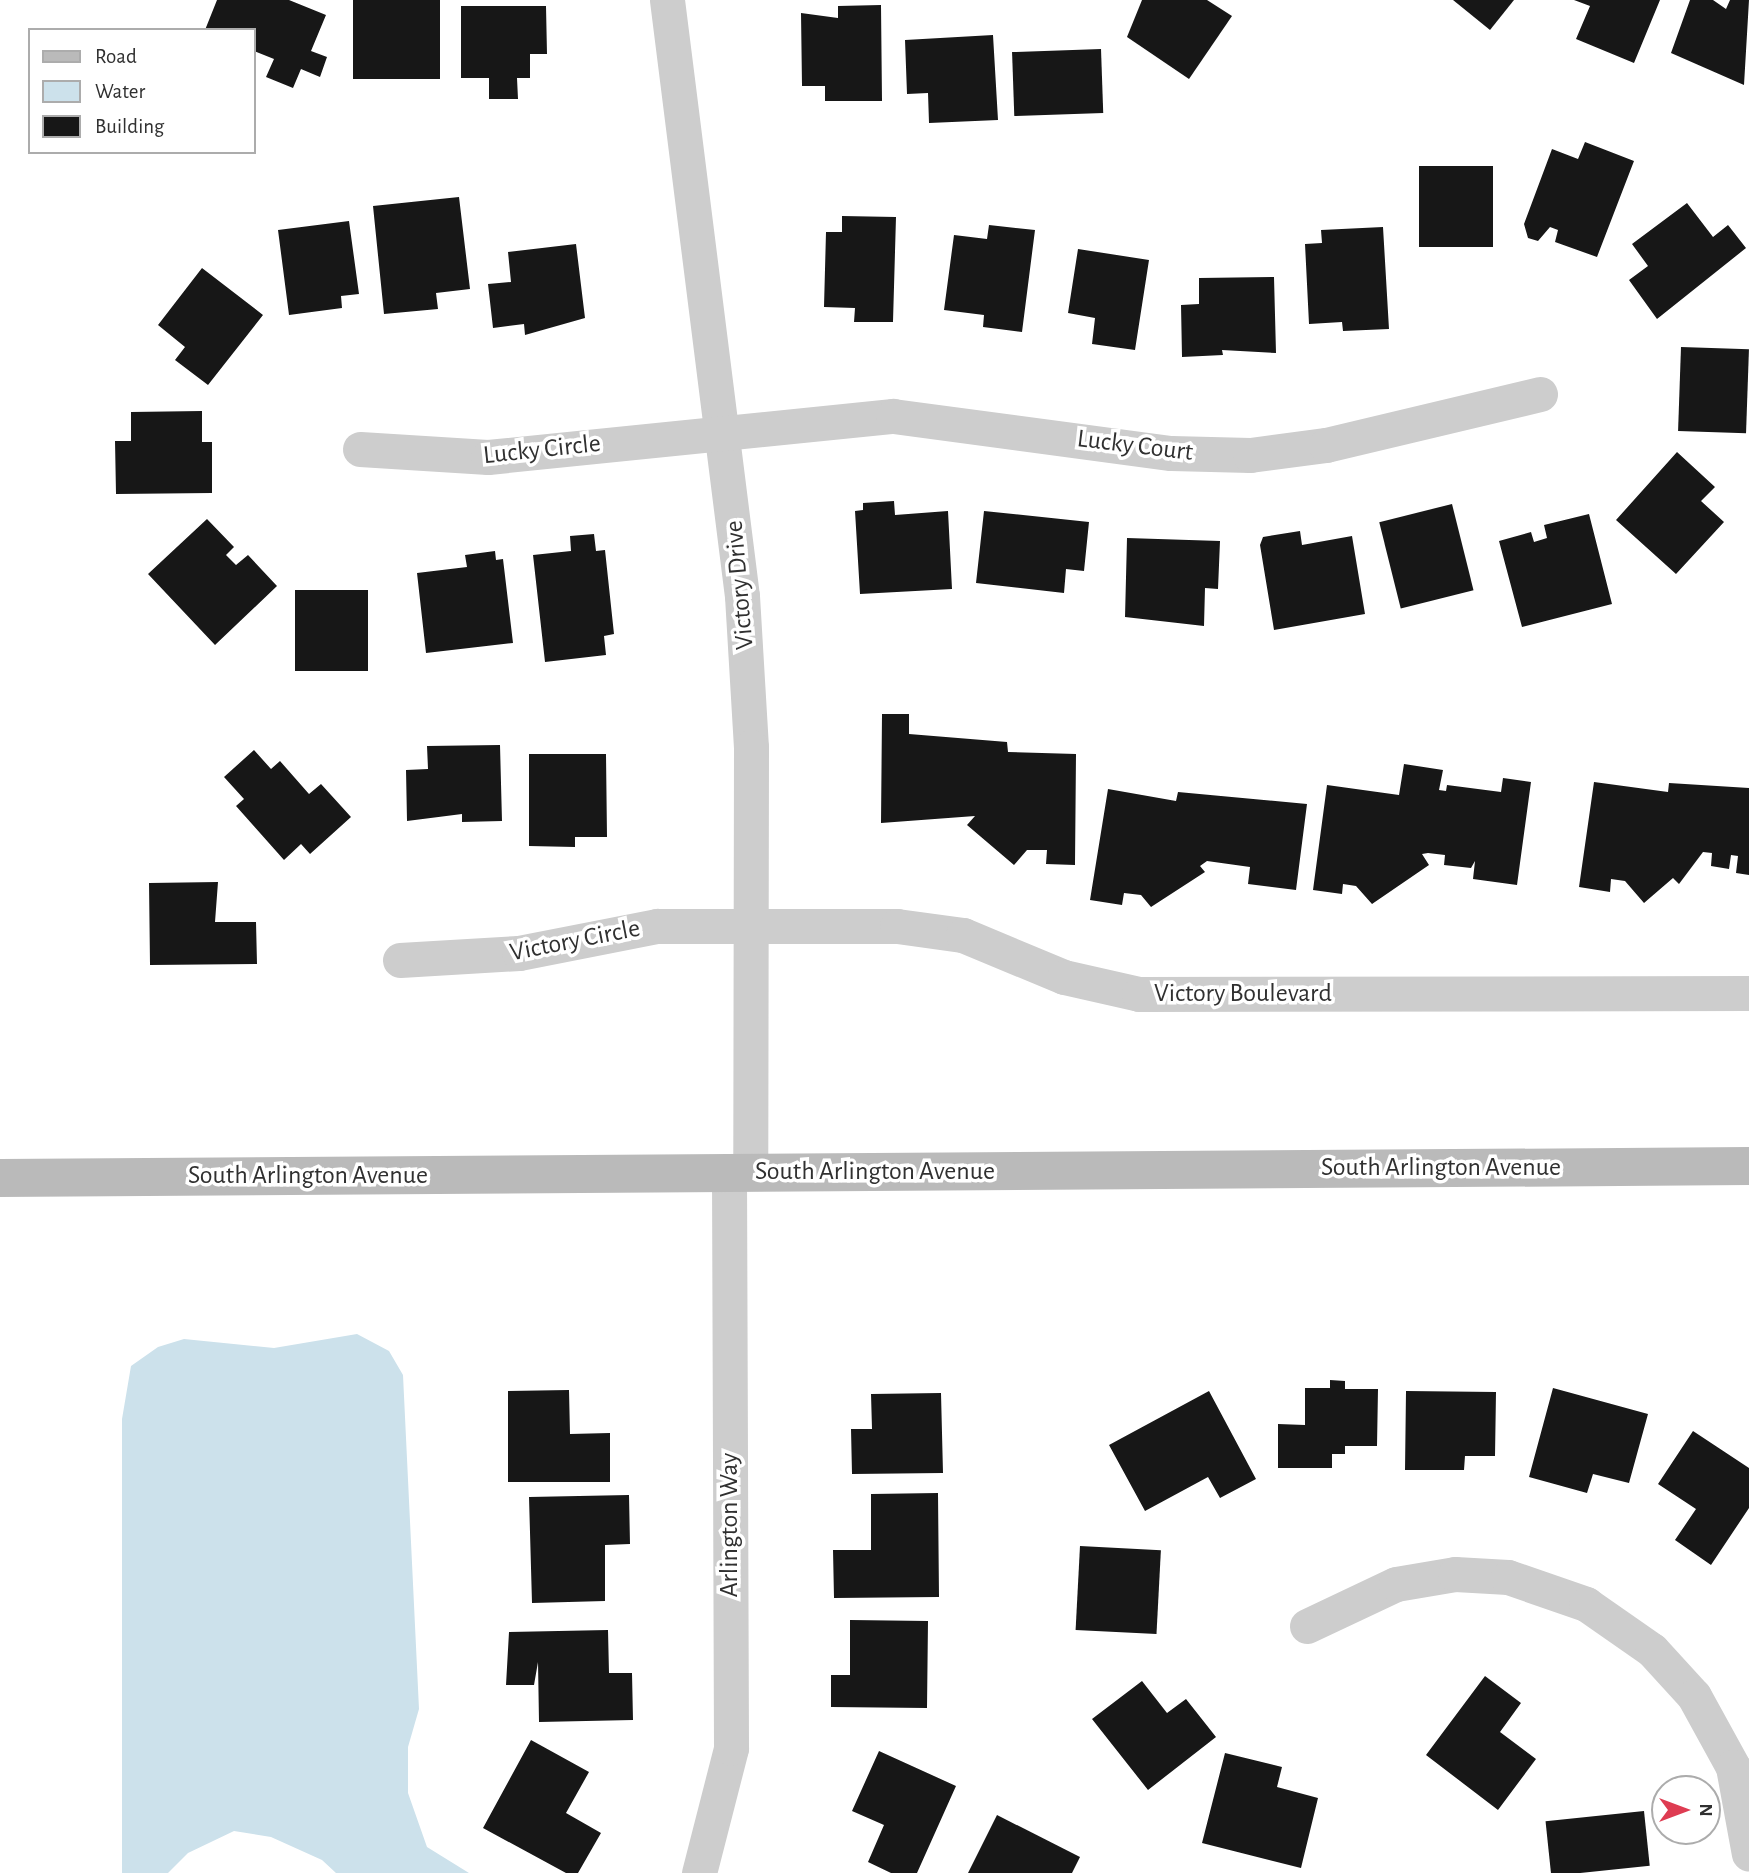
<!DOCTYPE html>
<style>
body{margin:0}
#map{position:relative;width:1749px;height:1873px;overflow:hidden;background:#fff;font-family:"Alegreya Sans",sans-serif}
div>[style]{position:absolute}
.water>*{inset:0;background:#cce1eb}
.building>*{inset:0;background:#171717;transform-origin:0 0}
.minor>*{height:35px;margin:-17.5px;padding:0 17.5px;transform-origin:17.5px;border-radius:17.5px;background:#cdcdcd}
.secondary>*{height:38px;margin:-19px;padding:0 19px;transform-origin:19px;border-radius:19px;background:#bababa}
span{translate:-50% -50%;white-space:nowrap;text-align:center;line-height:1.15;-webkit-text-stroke:7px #fff;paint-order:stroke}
.street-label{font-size:26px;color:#303030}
.legend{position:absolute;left:28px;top:28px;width:228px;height:126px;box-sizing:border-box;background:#fff;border:2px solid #acacac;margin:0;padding:9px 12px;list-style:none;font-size:21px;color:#303030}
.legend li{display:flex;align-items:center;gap:14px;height:35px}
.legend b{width:35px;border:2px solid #acacac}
.north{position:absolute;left:1651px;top:1775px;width:70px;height:70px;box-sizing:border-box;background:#fff;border:2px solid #acacac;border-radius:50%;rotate:90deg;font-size:19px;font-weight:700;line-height:28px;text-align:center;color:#303030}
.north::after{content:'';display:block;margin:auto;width:24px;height:32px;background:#de3c52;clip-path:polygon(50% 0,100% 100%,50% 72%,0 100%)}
</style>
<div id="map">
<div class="water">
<div style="clip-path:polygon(357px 1334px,389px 1351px,403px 1375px,419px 1709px,408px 1747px,408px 1793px,427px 1847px,469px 1873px,336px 1873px,322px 1860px,271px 1837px,234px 1831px,188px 1853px,168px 1873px,122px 1873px,122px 1419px,131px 1366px,158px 1347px,184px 1339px,274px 1348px)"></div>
</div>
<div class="building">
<div style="clip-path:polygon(217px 0,289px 0,326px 15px,311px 51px,327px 57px,320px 77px,301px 69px,293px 88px,266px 77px,274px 59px,254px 51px,254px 30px,205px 30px)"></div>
<div style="left:353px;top:0;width:87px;height:79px"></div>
<div style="clip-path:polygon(1142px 0,1207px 0,1232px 16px,1189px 79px,1127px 37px)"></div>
<div style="clip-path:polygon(1453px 0,1514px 0,1490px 30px)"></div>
<div style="clip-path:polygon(1574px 0,1660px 0,1634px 63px,1576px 39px,1590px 6px)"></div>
<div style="clip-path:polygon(1690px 0,1713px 0,1726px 9px,1730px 0,1749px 0,1744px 85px,1671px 53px)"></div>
<div style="clip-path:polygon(881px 5px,882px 101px,825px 101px,825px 86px,802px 86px,801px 13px,838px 18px,838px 6px)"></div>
<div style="clip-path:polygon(461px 6px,546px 6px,547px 54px,530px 54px,530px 78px,517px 78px,518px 99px,489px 99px,489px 78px,461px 78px)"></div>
<div style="clip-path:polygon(993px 35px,998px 120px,929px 123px,928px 93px,907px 94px,905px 40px)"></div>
<div style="left:1101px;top:49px;width:64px;height:89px;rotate:88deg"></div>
<div style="clip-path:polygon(1585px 142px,1634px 161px,1597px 257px,1555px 242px,1558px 230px,1550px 227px,1538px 241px,1528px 238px,1524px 224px,1552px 149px,1578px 159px)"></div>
<div style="left:1419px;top:166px;width:74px;height:81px"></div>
<div style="clip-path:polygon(459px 197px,470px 289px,436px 293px,438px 309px,384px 314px,373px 206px)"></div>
<div style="clip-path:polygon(1687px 203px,1713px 237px,1728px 225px,1746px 248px,1657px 319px,1629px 280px,1648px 266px,1632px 244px)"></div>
<div style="clip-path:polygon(842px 216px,896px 217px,893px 322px,854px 322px,855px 308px,824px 307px,826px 232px,842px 232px)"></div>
<div style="clip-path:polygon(349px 221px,359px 294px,341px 296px,342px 308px,289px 315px,278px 230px)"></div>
<div style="clip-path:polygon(989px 225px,1035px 230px,1022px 332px,983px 327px,984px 315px,944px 310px,954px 235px,987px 239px)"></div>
<div style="clip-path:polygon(1383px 227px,1389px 329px,1343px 331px,1342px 322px,1309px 324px,1305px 244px,1322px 243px,1321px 230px)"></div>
<div style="clip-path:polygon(576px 244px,585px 318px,525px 335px,524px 324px,493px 328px,488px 284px,511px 282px,508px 252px)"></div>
<div style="clip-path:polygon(1078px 249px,1149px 260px,1135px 350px,1092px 344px,1095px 318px,1068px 313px)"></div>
<div style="clip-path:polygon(202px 268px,263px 315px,208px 385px,175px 360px,185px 347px,158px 325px)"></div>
<div style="clip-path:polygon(1274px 277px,1276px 353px,1222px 350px,1223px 355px,1182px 357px,1181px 305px,1199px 304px,1199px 278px)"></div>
<div style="left:1681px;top:347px;width:68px;height:84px;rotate:2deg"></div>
<div style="clip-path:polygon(202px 411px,202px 442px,212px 442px,212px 493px,116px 494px,115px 441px,131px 441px,131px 412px)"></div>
<div style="clip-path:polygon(1677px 452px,1715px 487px,1701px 501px,1724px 522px,1676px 574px,1616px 520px)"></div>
<div style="clip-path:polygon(894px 501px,895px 515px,948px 511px,952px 589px,860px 594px,855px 511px,863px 510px,863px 503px)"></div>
<div style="left:1452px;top:504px;width:89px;height:75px;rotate:76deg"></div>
<div style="clip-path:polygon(984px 511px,1089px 522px,1084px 571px,1066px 569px,1064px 593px,976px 583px)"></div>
<div style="clip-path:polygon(1589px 514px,1612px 604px,1522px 627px,1499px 541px,1531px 532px,1534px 542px,1547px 538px,1544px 525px)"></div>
<div style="clip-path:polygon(207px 519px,234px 547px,226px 555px,236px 565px,248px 555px,277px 586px,215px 645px,148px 574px)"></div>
<div style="clip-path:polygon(1300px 531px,1302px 545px,1352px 536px,1365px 614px,1274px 630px,1260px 545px,1263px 537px)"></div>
<div style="clip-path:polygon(594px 534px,596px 551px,605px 550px,614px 634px,604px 636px,606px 655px,545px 662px,533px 555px,571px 551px,570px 536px)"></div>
<div style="clip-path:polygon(1127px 538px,1220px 541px,1218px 589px,1205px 588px,1204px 626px,1125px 617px)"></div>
<div style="clip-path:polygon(495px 551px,496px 560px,503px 559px,513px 643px,426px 653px,417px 573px,467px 567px,465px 555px)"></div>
<div style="left:295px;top:590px;width:73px;height:81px"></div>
<div style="clip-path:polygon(882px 714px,909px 714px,909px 734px,1007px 742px,1008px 752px,1076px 754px,1075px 865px,1046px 864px,1047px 850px,1027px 850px,1014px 865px,967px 825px,975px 816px,881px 823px)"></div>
<div style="clip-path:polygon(500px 745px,502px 821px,462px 822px,462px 814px,407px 821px,406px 770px,428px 769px,427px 746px)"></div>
<div style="clip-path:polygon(254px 750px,271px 769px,280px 761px,309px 794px,321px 784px,351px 817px,310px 854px,301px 844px,284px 860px,236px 806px,244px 799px,224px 777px)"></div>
<div style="clip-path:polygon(529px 754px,606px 754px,607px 837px,575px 837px,575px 847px,529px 846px)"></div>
<div style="clip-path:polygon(1404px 764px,1443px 770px,1439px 790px,1446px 791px,1447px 785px,1501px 792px,1503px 778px,1531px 782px,1517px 885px,1473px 879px,1475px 861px,1471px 868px,1444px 865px,1445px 855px,1428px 853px,1422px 854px,1429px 865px,1372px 904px,1356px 886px,1343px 884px,1342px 894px,1313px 890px,1327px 785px,1399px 795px)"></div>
<div style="clip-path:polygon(1594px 782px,1668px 792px,1669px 783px,1749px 788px,1749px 875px,1736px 873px,1738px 856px,1731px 855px,1729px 869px,1711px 866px,1712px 853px,1703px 852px,1679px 884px,1673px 878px,1644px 903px,1625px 881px,1611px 879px,1610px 892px,1579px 887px)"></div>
<div style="clip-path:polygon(1108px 789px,1176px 801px,1178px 792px,1307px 804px,1296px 890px,1248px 884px,1250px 867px,1207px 861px,1200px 866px,1205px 872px,1151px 907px,1141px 895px,1124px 893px,1122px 905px,1090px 900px)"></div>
<div style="clip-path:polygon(218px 882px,215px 922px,256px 922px,257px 964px,150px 965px,149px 883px)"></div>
<div style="clip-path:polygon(1330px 1380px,1345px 1381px,1345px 1389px,1378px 1389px,1377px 1446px,1345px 1446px,1345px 1454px,1332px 1454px,1332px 1468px,1278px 1468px,1278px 1424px,1305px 1425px,1305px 1388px,1330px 1388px)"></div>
<div style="clip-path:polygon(1553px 1388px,1648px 1414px,1629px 1483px,1593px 1474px,1587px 1493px,1529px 1477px)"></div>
<div style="clip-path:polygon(569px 1390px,570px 1434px,610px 1433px,610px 1482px,508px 1482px,508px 1391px)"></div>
<div style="clip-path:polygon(1209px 1391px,1256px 1479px,1220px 1498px,1208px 1477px,1145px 1511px,1109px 1445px)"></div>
<div style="clip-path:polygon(1406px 1391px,1496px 1392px,1495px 1456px,1465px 1456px,1464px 1470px,1405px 1470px)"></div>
<div style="clip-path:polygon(941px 1393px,943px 1473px,852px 1474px,851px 1429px,872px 1429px,871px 1394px)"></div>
<div style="clip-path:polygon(1693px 1431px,1749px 1468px,1749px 1508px,1711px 1565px,1675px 1540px,1696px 1509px,1658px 1484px)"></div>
<div style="clip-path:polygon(938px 1493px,939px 1597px,834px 1598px,833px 1550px,871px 1550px,871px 1494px)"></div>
<div style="clip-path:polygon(629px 1495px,630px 1544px,605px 1545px,605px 1601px,532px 1603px,529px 1497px)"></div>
<div style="left:1080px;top:1546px;width:81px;height:84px;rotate:3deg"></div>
<div style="clip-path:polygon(850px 1620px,928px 1621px,927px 1708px,831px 1707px,831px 1675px,850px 1675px)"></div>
<div style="clip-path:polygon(608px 1630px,609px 1673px,632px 1673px,633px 1720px,539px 1722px,538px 1662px,534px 1685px,506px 1685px,509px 1632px)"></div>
<div style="clip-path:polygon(1485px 1676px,1521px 1703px,1500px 1732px,1536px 1759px,1498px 1810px,1426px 1755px)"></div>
<div style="clip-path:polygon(1142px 1681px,1167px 1713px,1186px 1699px,1216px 1737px,1148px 1790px,1092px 1719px)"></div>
<div style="clip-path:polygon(531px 1740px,589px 1772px,566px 1813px,601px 1833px,578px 1873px,566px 1873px,483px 1828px)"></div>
<div style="clip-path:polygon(879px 1751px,956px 1786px,917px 1873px,891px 1873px,868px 1862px,884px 1825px,852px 1811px)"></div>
<div style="clip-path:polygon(1225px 1753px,1282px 1767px,1277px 1787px,1318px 1798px,1301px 1868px,1202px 1843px)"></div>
<div style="left:1644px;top:1811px;width:55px;height:99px;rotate:84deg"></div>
<div style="clip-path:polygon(997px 1815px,1080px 1857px,1072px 1873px,968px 1873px)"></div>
</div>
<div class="minor">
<div style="left:667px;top:0;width:601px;rotate:82.83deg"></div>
<div style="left:742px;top:596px;width:151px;rotate:86.6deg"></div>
<div style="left:751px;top:747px;width:426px;rotate:90.1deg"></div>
<div style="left:360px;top:449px;width:128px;rotate:3.6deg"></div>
<div style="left:488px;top:457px;width:407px;rotate:-5.8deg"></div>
<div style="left:893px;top:416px;width:280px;rotate:7.6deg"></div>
<div style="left:1171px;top:453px;width:79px;rotate:1.5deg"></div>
<div style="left:1250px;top:455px;width:77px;rotate:-7.5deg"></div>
<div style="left:1326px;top:445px;width:220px;rotate:-13.4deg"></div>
<div style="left:400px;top:960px;width:119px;rotate:-3.4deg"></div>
<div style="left:519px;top:953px;width:141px;rotate:-11.1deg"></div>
<div style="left:657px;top:926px;width:240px"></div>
<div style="left:897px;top:926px;width:67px;rotate:7.8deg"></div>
<div style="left:963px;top:935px;width:109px;rotate:22.6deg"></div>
<div style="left:1064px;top:977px;width:77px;rotate:12.8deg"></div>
<div style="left:1139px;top:994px;width:610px;rotate:-0.09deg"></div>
<div style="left:1307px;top:1626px;width:98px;rotate:-25.3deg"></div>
<div style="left:1396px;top:1584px;width:60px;rotate:-9.6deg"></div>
<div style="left:1455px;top:1574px;width:53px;rotate:3.2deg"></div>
<div style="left:1508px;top:1577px;width:83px;rotate:19.1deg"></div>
<div style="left:1586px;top:1604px;width:80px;rotate:34.9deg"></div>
<div style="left:1652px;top:1650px;width:62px;rotate:47.6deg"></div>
<div style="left:1694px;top:1696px;width:81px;rotate:61.2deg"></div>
<div style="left:1733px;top:1767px;width:88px;rotate:79.6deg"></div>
<div style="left:699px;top:1873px;width:129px;rotate:-75.6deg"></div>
<div style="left:731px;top:1748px;width:575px;rotate:-90.2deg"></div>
</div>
<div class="secondary">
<div style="left:0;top:1178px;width:1749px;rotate:-0.39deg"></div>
</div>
<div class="street-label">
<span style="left:1135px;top:446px;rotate:7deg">Lucky Court</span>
<span style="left:542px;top:450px;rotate:-6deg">Lucky Circle</span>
<span style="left:740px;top:585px;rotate:-95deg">Victory Drive</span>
<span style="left:575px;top:941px;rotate:-11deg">Victory Circle</span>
<span style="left:1243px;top:994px">Victory Boulevard</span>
<span style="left:1441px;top:1168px">South Arlington Avenue</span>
<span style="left:875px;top:1172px">South Arlington Avenue</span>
<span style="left:308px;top:1176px">South Arlington Avenue</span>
<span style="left:730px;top:1525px;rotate:-90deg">Arlington Way</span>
</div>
<ul class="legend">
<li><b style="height:9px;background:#bababa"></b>Road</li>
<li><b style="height:19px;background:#cce1eb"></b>Water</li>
<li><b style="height:19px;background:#171717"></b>Building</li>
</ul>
<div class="north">N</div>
</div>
